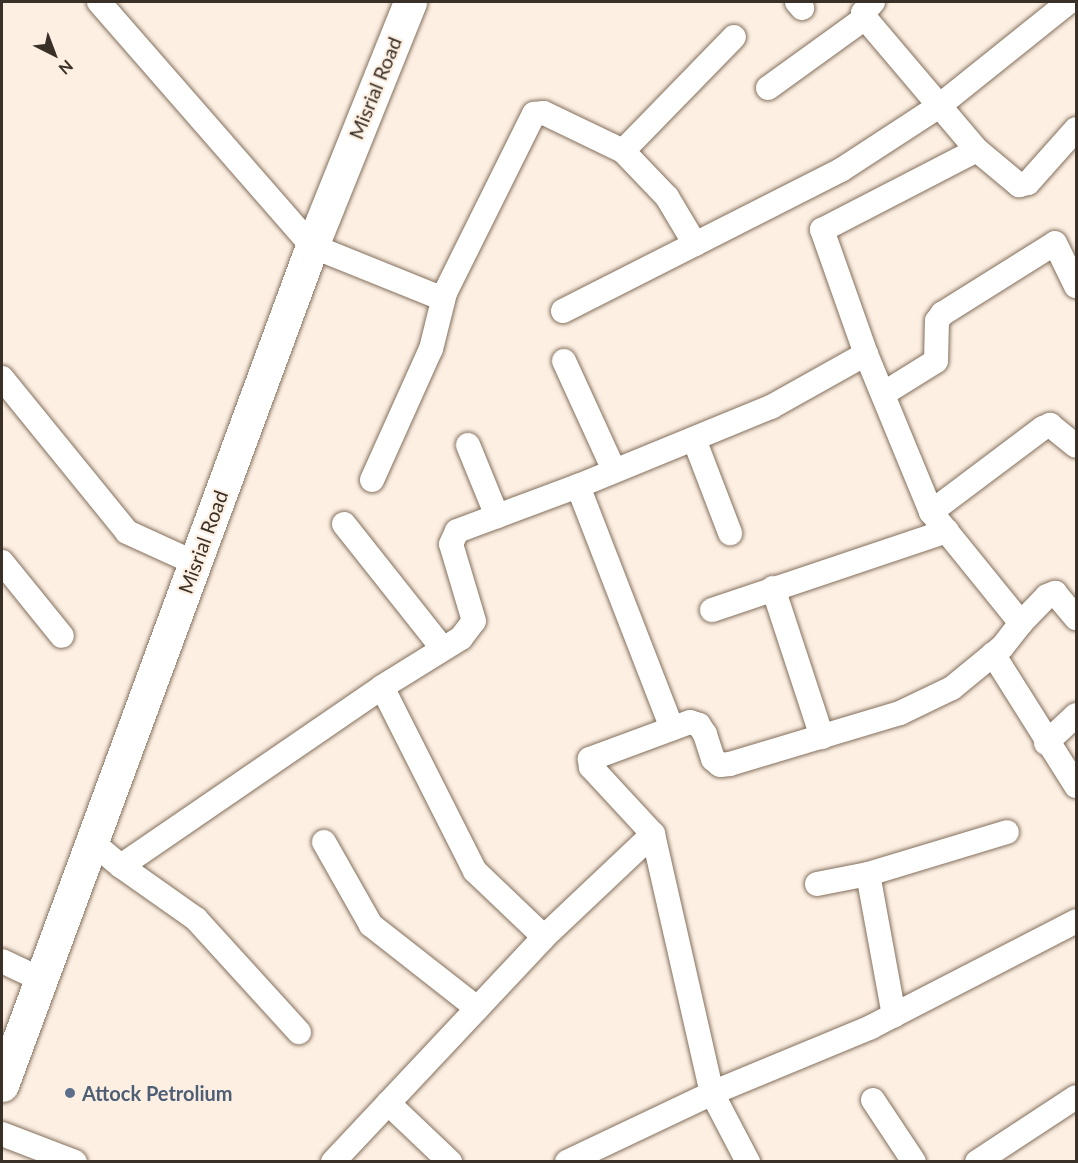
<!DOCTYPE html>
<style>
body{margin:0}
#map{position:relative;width:1078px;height:1163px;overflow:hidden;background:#fdf0e3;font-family:Lato,sans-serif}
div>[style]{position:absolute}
.roads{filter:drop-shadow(0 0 2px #836f5d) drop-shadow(0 0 2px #836f5d)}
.minor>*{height:24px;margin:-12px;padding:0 12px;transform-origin:12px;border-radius:12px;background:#fff}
.secondary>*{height:33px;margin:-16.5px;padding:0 16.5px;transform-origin:16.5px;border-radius:16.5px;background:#fff}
.dots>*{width:16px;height:16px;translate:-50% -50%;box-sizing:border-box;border:3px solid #fdf0e3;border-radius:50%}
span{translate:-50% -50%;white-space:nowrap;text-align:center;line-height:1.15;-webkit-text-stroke:4.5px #fdf0e3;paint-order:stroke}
.street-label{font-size:20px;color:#393028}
.service-label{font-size:20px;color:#4e5e75;font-weight:700}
.left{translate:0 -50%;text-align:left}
.frame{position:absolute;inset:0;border:3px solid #393028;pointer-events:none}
.north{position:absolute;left:24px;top:24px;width:60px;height:60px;-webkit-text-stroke:4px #fdf0e3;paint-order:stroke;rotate:138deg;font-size:16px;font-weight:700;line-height:24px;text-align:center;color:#393028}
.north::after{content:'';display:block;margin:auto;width:21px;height:27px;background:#393028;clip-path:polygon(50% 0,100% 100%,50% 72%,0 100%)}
</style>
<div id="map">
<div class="roads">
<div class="minor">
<div style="left:99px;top:2px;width:324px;rotate:48.9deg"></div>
<div style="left:312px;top:246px;width:134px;rotate:22deg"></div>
<div style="left:436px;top:296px;width:9px;rotate:-18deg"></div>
<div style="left:797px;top:2px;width:8px;rotate:50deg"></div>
<div style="left:873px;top:2px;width:15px;rotate:132deg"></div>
<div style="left:863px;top:13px;width:5px;rotate:68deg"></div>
<div style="left:865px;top:18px;width:173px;rotate:49.7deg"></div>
<div style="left:977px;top:150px;width:55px;rotate:39.8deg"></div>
<div style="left:1019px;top:185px;width:9px;rotate:-13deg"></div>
<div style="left:1028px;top:183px;width:72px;rotate:-48.4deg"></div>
<div style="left:768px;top:88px;width:120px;rotate:-35.8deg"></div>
<div style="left:623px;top:151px;width:159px;rotate:-45.8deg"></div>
<div style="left:563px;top:311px;width:312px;rotate:-26.9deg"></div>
<div style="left:841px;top:170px;width:117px;rotate:-33.1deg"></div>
<div style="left:939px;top:106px;width:166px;rotate:-38.7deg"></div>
<div style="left:866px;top:354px;width:132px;rotate:-109.5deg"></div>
<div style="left:822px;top:230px;width:174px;rotate:-27.3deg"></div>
<div style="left:564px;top:361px;width:120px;rotate:65.4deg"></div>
<div style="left:2px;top:378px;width:198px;rotate:50.9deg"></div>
<div style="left:127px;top:532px;width:75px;rotate:24.5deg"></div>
<div style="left:883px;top:394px;width:62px;rotate:-31.9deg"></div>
<div style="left:936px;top:361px;width:40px;rotate:-88.6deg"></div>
<div style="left:937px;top:321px;width:9px;rotate:-54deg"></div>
<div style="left:942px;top:314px;width:133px;rotate:-32.1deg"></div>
<div style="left:1055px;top:243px;width:48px;rotate:64deg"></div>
<div style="left:694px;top:439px;width:101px;rotate:69deg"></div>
<div style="left:468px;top:445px;width:77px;rotate:67.8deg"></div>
<div style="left:372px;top:480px;width:144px;rotate:-65.8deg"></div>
<div style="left:431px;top:349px;width:58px;rotate:-76deg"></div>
<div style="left:445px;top:293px;width:200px;rotate:-63.6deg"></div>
<div style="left:534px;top:114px;width:10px;rotate:-6deg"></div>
<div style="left:544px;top:113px;width:88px;rotate:25.7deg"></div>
<div style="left:623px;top:151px;width:64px;rotate:46.3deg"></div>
<div style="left:667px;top:197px;width:55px;rotate:59.2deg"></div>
<div style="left:578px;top:486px;width:260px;rotate:68.8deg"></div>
<div style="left:931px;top:512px;width:140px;rotate:-36.9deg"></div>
<div style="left:1043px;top:428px;width:8px;rotate:-23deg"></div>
<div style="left:1050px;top:425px;width:33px;rotate:39deg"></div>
<div style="left:344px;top:524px;width:159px;rotate:51.6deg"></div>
<div style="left:2px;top:562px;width:95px;rotate:51deg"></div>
<div style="left:773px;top:588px;width:157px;rotate:71.8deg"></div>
<div style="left:712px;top:610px;width:248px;rotate:-18.6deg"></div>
<div style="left:1021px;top:623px;width:37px;rotate:-46deg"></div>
<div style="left:1047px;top:596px;width:9px;rotate:-21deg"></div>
<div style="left:1055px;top:593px;width:33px;rotate:50deg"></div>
<div style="left:993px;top:654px;width:156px;rotate:57.8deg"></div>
<div style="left:382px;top:687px;width:93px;rotate:-31.8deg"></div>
<div style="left:461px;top:638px;width:21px;rotate:-53deg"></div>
<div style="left:474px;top:621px;width:80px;rotate:-106.6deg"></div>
<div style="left:451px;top:544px;width:14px;rotate:-65deg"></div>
<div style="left:457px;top:531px;width:129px;rotate:-20.4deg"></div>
<div style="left:578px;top:486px;width:209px;rotate:-22.3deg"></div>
<div style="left:771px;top:407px;width:109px;rotate:-29.2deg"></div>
<div style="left:866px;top:354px;width:171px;rotate:67.6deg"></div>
<div style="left:931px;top:512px;width:143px;rotate:51deg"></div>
<div style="left:1021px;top:623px;width:31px;rotate:128deg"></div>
<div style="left:1002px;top:647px;width:65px;rotate:140.6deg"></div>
<div style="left:952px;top:688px;width:58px;rotate:154.3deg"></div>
<div style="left:900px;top:713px;width:177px;rotate:163.3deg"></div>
<div style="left:730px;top:764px;width:10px;rotate:174deg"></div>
<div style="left:720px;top:765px;width:9px;rotate:-139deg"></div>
<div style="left:713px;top:759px;width:26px;rotate:-108deg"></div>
<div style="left:705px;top:734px;width:11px;rotate:-124deg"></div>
<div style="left:699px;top:725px;width:9px;rotate:-162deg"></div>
<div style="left:690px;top:722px;width:107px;rotate:159.7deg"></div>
<div style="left:590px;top:759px;width:8px;rotate:83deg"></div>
<div style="left:591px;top:767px;width:91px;rotate:47.2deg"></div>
<div style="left:653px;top:834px;width:266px;rotate:77.2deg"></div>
<div style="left:712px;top:1093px;width:78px;rotate:62.4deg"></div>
<div style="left:1046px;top:743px;width:41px;rotate:-43deg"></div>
<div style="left:92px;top:842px;width:38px;rotate:40deg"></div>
<div style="left:121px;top:866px;width:316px;rotate:-34.4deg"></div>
<div style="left:382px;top:687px;width:206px;rotate:63.2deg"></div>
<div style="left:475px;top:871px;width:95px;rotate:43.7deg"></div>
<div style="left:324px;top:842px;width:95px;rotate:60.5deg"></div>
<div style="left:371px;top:925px;width:135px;rotate:38.1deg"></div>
<div style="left:121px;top:866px;width:92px;rotate:35.2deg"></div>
<div style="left:196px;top:919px;width:153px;rotate:47.7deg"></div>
<div style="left:868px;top:874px;width:144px;rotate:79.6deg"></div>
<div style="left:817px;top:884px;width:52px;rotate:-11.1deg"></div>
<div style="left:868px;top:874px;width:145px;rotate:-16.8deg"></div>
<div style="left:2px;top:961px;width:42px;rotate:25.3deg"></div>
<div style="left:873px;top:1100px;width:74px;rotate:56.5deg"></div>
<div style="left:388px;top:1103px;width:86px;rotate:43.6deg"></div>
<div style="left:2px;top:1134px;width:78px;rotate:21deg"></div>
<div style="left:333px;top:1162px;width:308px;rotate:-46.8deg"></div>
<div style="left:544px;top:937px;width:150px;rotate:-43.4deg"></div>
<div style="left:567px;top:1162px;width:161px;rotate:-25.4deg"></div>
<div style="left:712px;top:1093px;width:172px;rotate:-22.5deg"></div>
<div style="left:871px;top:1027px;width:231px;rotate:-27.3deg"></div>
<div style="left:977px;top:1162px;width:118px;rotate:-33.3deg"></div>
</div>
<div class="secondary">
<div style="left:2px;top:1085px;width:894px;rotate:-69.72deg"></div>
<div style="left:312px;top:246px;width:263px;rotate:-68.1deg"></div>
</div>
</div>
<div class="dots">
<div style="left:70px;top:1093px;background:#5c6f8a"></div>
</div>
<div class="street-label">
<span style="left:375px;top:88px;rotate:-68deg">Misrial Road</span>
<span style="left:203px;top:542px;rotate:-70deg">Misrial Road</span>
</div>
<div class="service-label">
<span class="left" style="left:82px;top:1093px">Attock Petrolium</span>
</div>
<div class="frame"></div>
<div class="north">N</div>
</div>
